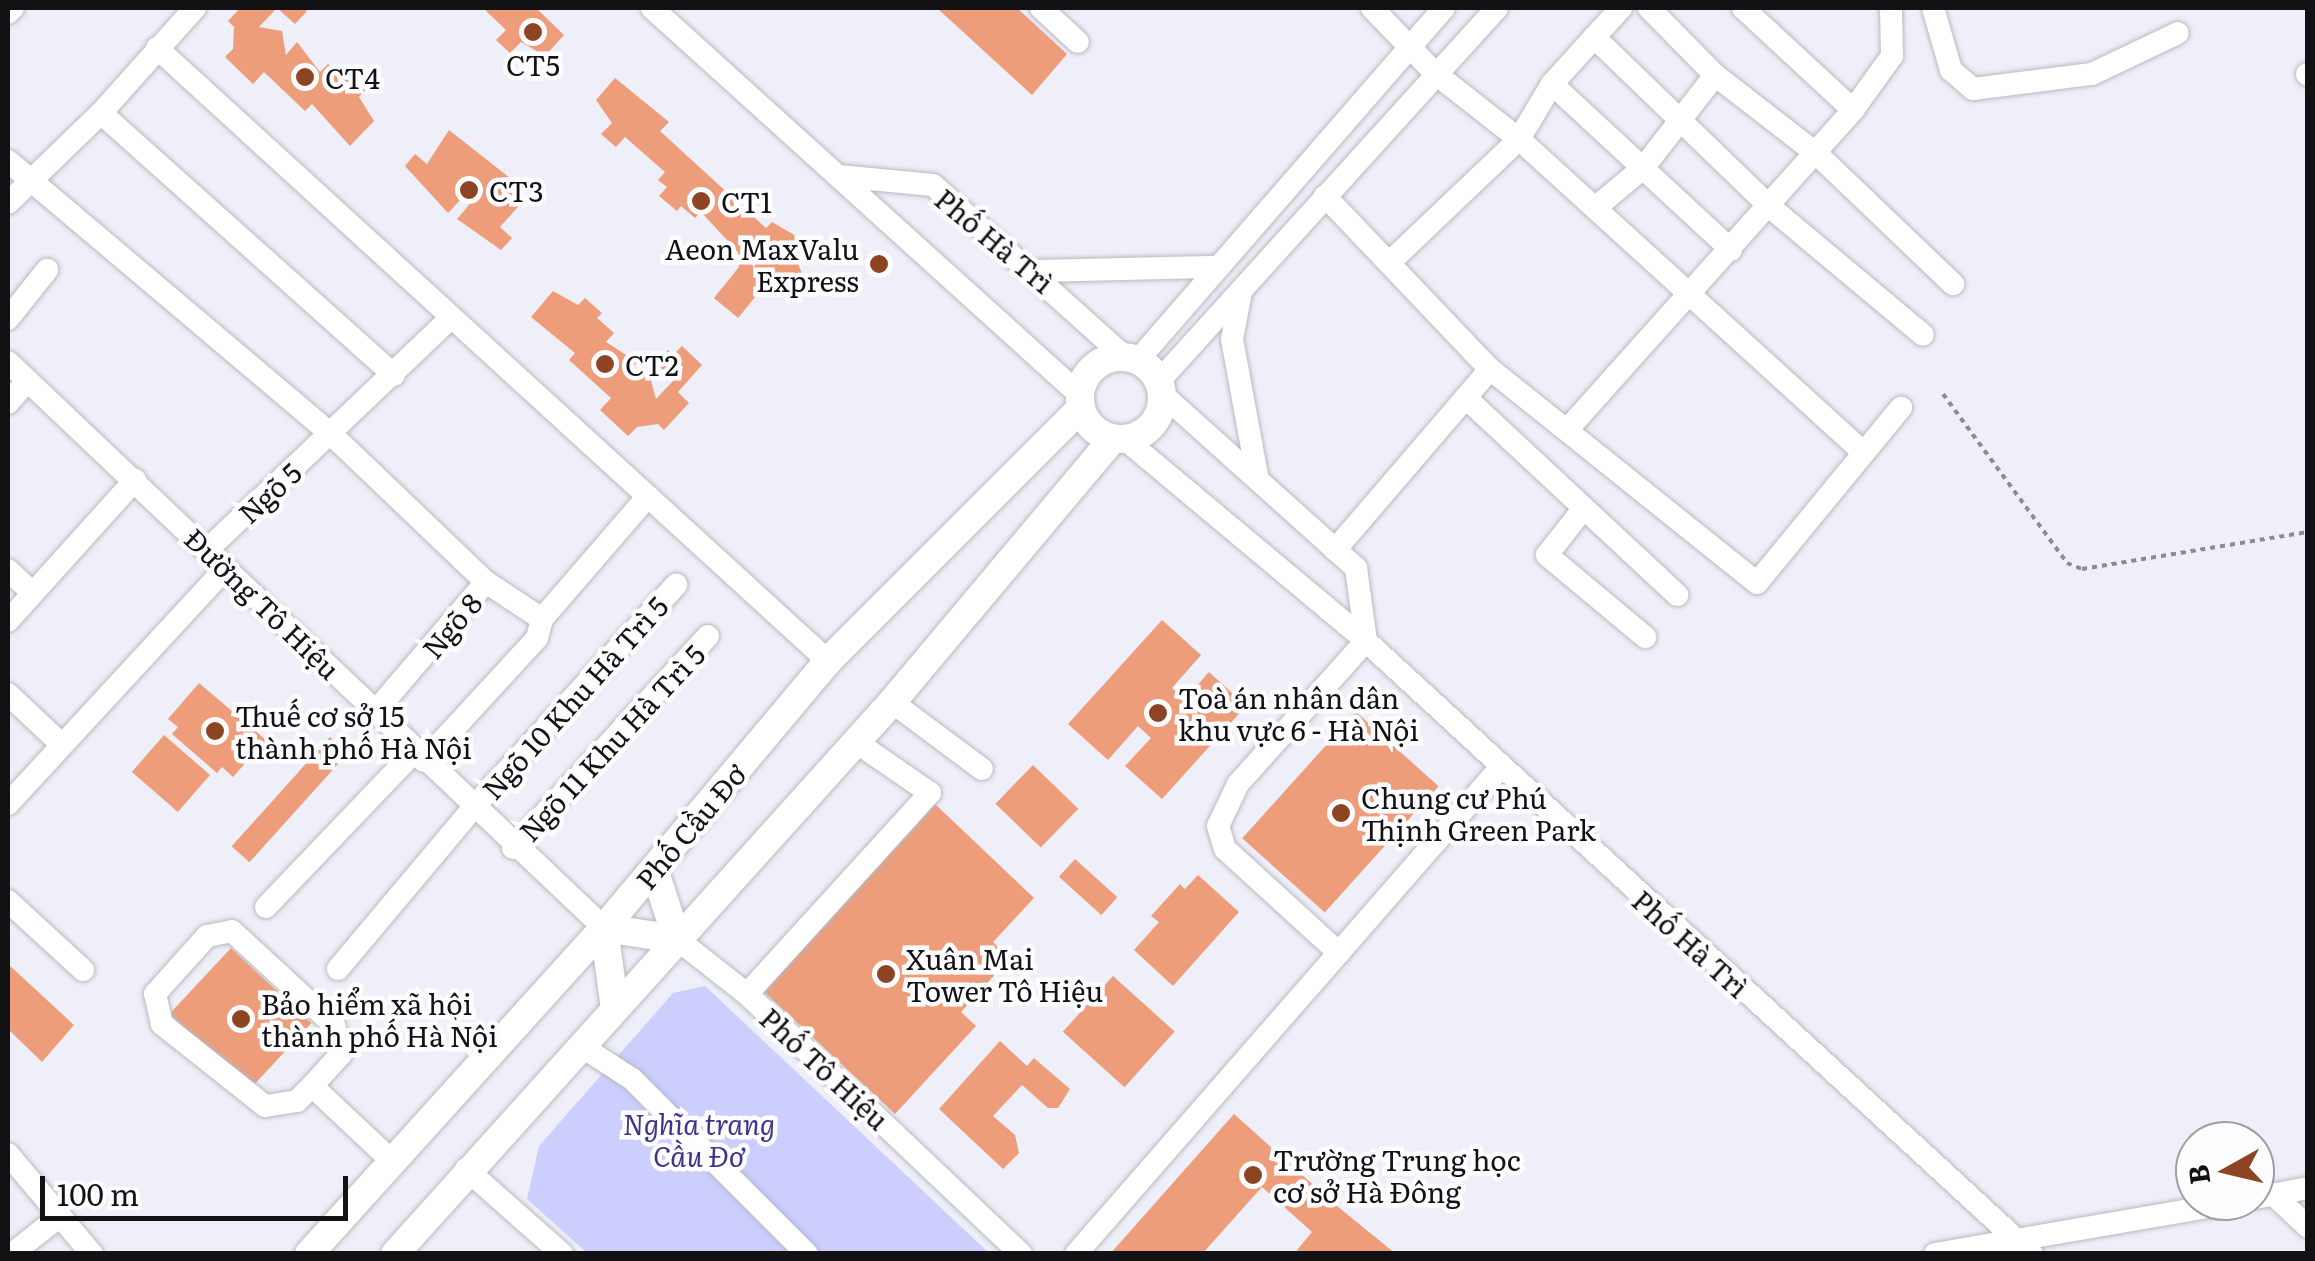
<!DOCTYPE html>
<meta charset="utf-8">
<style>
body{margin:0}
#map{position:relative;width:2315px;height:1261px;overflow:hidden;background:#eeeff8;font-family:Literata,serif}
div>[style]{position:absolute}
.green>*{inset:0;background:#cccefd}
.building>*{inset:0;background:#ed9d79;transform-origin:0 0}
.path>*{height:4px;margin-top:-2px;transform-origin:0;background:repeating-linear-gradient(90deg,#8b8c92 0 5px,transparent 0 10px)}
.roads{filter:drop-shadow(0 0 2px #b9b9c2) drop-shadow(0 0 2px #b9b9c2)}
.minor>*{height:22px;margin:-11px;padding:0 11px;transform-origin:11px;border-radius:11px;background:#fff}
.major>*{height:28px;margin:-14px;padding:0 14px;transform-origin:14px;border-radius:14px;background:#fff}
.major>.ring{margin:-14px;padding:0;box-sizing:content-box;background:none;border:28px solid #fff;border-radius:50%}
.dots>*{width:28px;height:28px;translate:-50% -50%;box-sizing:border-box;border:5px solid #fdfdff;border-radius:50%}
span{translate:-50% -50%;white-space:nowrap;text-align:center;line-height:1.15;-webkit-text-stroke:9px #fdfdff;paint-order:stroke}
.poi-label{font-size:28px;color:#121215}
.left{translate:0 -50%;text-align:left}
.right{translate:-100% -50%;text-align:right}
.street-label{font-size:28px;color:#121215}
.park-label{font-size:28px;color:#3e348b;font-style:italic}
.frame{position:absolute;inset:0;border:10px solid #121215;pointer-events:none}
.north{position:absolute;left:2175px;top:1121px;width:100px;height:100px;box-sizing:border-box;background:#fdfdff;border:2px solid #9f9fa1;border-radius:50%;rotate:262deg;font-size:28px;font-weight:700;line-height:40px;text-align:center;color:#121215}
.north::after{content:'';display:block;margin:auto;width:35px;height:45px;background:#8c4422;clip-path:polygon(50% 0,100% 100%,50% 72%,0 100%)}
.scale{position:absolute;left:40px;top:1176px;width:308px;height:45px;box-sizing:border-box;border:5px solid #121215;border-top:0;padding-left:12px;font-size:30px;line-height:35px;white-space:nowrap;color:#121215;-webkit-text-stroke:8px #fdfdff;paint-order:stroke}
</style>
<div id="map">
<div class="green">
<div style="clip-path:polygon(705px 986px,989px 1253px,587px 1253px,527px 1199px,539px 1146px,673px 993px)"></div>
</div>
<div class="building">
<div style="clip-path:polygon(240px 8px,302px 8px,307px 11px,295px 24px,277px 8px,259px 27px,282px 31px,286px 55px,297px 42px,320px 72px,328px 64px,365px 90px,359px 97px,374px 121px,350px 146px,312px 104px,305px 111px,264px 72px,253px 84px,225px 57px,233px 49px,234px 27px,228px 21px)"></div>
<div style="clip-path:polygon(483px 8px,536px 8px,564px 35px,545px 56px,521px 42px,510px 53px,496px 40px,506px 30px)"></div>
<div style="clip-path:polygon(937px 8px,1017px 8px,1067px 54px,1032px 95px)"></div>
<div style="clip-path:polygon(615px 78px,669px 122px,660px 131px,766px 228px,772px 222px,803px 240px,793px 250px,802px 274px,794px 283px,788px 278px,774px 295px,764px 286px,738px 318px,714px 298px,739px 267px,738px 252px,701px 212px,695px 218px,681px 206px,677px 211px,659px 196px,667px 187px,658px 180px,665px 172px,625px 137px,616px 147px,601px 134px,612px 123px,596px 100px)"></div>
<div style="clip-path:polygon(449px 130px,510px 178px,506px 182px,525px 199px,500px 227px,512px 238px,501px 250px,457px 219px,469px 205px,462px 198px,448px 213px,405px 166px,415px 154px,427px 164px)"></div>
<div style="clip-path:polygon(553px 291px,578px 305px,585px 298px,602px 313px,597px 318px,614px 333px,606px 342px,637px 362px,626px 375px,650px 377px,656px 399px,674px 380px,656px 363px,668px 350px,673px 355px,682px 346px,702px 365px,678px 392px,689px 403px,664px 430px,658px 424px,637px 427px,628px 436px,600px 410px,611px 398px,569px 360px,575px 353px,531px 317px)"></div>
<div style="clip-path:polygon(1162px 620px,1201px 655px,1172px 688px,1185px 699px,1209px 672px,1246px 706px,1162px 799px,1125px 766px,1151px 738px,1138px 726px,1108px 760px,1068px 724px)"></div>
<div style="clip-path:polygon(199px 683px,266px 740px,233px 777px,222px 767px,217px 773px,172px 734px,178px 727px,168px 719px)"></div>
<div style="left:1356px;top:712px;width:111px;height:170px;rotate:42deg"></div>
<div style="left:164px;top:735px;width:61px;height:49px;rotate:41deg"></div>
<div style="left:330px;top:737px;width:24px;height:147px;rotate:42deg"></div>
<div style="left:1033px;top:765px;width:63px;height:54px;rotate:44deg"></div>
<div style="clip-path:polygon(935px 804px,1034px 898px,993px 942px,1010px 958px,961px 1012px,976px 1026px,895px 1114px,762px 990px)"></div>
<div style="left:1075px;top:859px;width:57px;height:24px;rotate:42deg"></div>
<div style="clip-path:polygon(1198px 875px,1239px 912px,1173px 986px,1134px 950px,1159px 922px,1151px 916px,1180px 884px,1185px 889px)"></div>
<div style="left:231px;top:948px;width:110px;height:90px;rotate:43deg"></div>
<div style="clip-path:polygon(8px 964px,74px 1025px,42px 1062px,8px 1029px)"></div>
<div style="left:1113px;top:976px;width:83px;height:75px;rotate:42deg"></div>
<div style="clip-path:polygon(1000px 1041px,1027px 1066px,1034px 1058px,1070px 1089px,1058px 1108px,1048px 1108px,1022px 1085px,993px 1116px,1015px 1135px,1019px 1153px,1003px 1169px,939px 1109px)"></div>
<div style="clip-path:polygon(1234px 1114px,1337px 1206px,1396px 1254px,1301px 1254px,1297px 1250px,1312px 1232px,1262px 1187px,1202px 1254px,1110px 1254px)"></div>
</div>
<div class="path">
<div style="left:1943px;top:394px;width:210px;rotate:53.7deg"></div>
<div style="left:2067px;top:563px;width:16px;rotate:22deg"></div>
<div style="left:2082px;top:569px;width:229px;rotate:-9.3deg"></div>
</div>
<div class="roads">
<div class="minor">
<div style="left:652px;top:8px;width:577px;rotate:42.12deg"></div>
<div style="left:1041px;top:8px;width:50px;rotate:42.6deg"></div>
<div style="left:1372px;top:8px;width:92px;rotate:45.9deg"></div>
<div style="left:1436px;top:74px;width:105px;rotate:38.1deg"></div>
<div style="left:1519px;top:139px;width:465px;rotate:42.3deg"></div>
<div style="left:1743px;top:8px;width:150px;rotate:42.8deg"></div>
<div style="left:1933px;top:8px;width:65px;rotate:73.8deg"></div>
<div style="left:1951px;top:70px;width:29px;rotate:41deg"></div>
<div style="left:1973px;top:89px;width:120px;rotate:-7.2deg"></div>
<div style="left:2092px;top:74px;width:95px;rotate:-25.5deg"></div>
<div style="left:8px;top:13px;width:7px;rotate:-45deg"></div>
<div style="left:1594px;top:37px;width:245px;rotate:44deg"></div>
<div style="left:1770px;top:207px;width:199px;rotate:39.9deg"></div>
<div style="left:157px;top:48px;width:909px;rotate:42.41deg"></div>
<div style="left:2307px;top:74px;width:1px;rotate:45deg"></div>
<div style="left:1715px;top:75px;width:130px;rotate:37.8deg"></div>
<div style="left:1818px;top:155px;width:187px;rotate:43.7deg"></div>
<div style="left:1552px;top:84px;width:244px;rotate:42.8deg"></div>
<div style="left:101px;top:113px;width:393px;rotate:41.8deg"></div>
<div style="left:8px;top:161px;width:423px;rotate:40.2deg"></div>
<div style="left:331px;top:434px;width:214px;rotate:43.7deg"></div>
<div style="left:486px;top:582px;width:67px;rotate:33.5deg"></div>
<div style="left:542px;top:619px;width:162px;rotate:-49.2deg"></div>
<div style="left:839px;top:176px;width:94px;rotate:5.5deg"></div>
<div style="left:933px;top:185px;width:258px;rotate:41.9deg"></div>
<div style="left:1325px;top:196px;width:239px;rotate:46.4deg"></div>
<div style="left:1490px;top:369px;width:342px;rotate:38.7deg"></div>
<div style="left:1757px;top:583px;width:227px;rotate:-50.6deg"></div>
<div style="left:8px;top:203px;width:129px;rotate:-44.1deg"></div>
<div style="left:101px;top:113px;width:141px;rotate:-48.2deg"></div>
<div style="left:1595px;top:208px;width:64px;rotate:-39.9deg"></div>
<div style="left:1644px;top:167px;width:116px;rotate:-52.3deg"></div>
<div style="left:1715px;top:75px;width:94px;rotate:-134.6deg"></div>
<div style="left:1389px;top:263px;width:180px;rotate:-43.6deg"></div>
<div style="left:1519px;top:139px;width:64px;rotate:-59deg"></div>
<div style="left:1552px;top:84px;width:103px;rotate:-47.8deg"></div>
<div style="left:1037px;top:271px;width:182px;rotate:-1.3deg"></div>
<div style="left:1241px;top:292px;width:48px;rotate:100.8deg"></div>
<div style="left:1232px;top:339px;width:143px;rotate:79.6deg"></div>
<div style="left:8px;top:319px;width:63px;rotate:-51.5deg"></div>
<div style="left:1138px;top:360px;width:466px;rotate:-49deg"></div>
<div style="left:8px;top:362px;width:822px;rotate:43.52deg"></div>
<div style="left:1159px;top:381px;width:503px;rotate:-47.82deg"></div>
<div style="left:1162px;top:394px;width:261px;rotate:41.9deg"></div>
<div style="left:1356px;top:568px;width:74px;rotate:82.2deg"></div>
<div style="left:1466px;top:398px;width:289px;rotate:43deg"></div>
<div style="left:8px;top:403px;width:29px;rotate:-49deg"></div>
<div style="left:1567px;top:430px;width:429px;rotate:-48.2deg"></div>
<div style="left:1853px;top:110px;width:67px;rotate:-54.2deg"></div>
<div style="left:1892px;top:56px;width:48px;rotate:-91.2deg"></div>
<div style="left:1126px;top:440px;width:313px;rotate:39.9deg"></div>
<div style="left:1366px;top:641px;width:905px;rotate:42.63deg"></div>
<div style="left:1583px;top:509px;width:58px;rotate:128deg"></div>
<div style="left:1547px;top:555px;width:128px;rotate:39.9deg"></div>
<div style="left:207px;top:550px;width:337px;rotate:-43.6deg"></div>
<div style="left:1335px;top:550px;width:238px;rotate:-49.4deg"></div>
<div style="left:8px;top:570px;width:34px;rotate:43deg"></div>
<div style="left:8px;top:621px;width:190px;rotate:-48deg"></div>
<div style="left:8px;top:694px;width:70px;rotate:43.3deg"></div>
<div style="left:892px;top:702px;width:112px;rotate:36.7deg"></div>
<div style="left:375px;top:712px;width:171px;rotate:-49.5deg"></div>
<div style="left:424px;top:761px;width:167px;rotate:-47.4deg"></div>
<div style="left:537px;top:638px;width:20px;rotate:-75deg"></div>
<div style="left:8px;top:804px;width:321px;rotate:-47.3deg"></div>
<div style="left:513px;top:848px;width:288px;rotate:-47.4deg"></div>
<div style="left:8px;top:901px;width:102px;rotate:42.6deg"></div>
<div style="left:266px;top:907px;width:216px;rotate:-46.3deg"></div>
<div style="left:677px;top:939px;width:89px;rotate:38.2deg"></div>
<div style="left:747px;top:994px;width:378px;rotate:43.5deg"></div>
<div style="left:1339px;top:953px;width:154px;rotate:-137.6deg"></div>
<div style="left:1225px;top:849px;width:24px;rotate:-107deg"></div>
<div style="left:1218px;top:826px;width:47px;rotate:-64.5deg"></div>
<div style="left:1238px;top:784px;width:192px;rotate:-48.2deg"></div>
<div style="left:338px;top:969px;width:210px;rotate:-50deg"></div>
<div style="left:473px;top:808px;width:302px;rotate:-47.7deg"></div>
<div style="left:747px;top:994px;width:272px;rotate:-47.7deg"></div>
<div style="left:930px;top:793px;width:90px;rotate:-145.4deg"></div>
<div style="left:581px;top:1046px;width:61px;rotate:32.9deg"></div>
<div style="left:632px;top:1079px;width:247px;rotate:45deg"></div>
<div style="left:312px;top:1086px;width:21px;rotate:135deg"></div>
<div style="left:297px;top:1101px;width:32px;rotate:171deg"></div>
<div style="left:265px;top:1106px;width:132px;rotate:-141.5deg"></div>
<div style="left:162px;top:1024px;width:31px;rotate:-103deg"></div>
<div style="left:155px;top:994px;width:78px;rotate:-48.1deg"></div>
<div style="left:207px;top:936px;width:25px;rotate:-11deg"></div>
<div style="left:232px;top:931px;width:139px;rotate:42.7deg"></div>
<div style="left:334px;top:1025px;width:30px;rotate:76deg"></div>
<div style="left:341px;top:1054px;width:43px;rotate:132.2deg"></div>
<div style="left:312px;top:1086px;width:110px;rotate:43.2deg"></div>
<div style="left:8px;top:1154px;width:131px;rotate:50deg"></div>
<div style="left:466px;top:1169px;width:128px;rotate:41.5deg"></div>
<div style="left:2274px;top:1195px;width:47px;rotate:43.3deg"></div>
<div style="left:2255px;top:1198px;width:54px;rotate:-10.7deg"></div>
<div style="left:12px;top:1254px;width:61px;rotate:-38.4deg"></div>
<div style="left:1076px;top:1254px;width:645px;rotate:-48.9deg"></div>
<div style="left:1935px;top:1254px;width:311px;rotate:-9.8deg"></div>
</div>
<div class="major">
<div class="ring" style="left:1080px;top:357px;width:54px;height:54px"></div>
<div style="left:654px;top:869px;width:74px;rotate:71.8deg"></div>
<div style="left:604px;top:928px;width:82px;rotate:82.3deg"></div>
<div style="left:604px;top:928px;width:74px;rotate:8.6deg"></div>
<div style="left:309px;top:1254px;width:440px;rotate:-47.9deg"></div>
<div style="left:604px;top:928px;width:349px;rotate:-50deg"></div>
<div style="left:828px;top:661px;width:358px;rotate:-45deg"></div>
<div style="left:395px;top:1254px;width:743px;rotate:-48deg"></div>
<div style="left:892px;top:702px;width:344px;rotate:-50deg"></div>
</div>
</div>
<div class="dots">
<div style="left:533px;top:32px;background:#8c4422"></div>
<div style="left:305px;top:77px;background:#8c4422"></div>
<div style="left:469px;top:190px;background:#8c4422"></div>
<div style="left:701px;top:201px;background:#8c4422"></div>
<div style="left:879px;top:264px;background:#8c4422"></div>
<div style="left:605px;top:364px;background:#8c4422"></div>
<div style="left:1158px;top:713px;background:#8c4422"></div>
<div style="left:215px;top:731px;background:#8c4422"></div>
<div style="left:1341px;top:813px;background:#8c4422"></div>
<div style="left:886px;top:974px;background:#8c4422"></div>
<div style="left:241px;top:1019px;background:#8c4422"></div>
<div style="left:1253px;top:1175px;background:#8c4422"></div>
</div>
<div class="poi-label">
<span style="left:533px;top:64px">CT5</span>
<span class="left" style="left:325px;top:77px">CT4</span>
<span class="left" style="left:489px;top:190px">CT3</span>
<span class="left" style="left:721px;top:201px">CT1</span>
<span class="right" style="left:859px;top:264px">Aeon MaxValu<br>Express</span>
<span class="left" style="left:625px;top:364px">CT2</span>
<span class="left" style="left:1178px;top:713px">Toà án nhân dân<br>khu vực 6 - Hà Nội</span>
<span class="left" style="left:235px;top:731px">Thuế cơ sở 15<br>thành phố Hà Nội</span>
<span class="left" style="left:1361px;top:813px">Chung cư Phú<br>Thịnh Green Park</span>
<span class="left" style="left:906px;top:974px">Xuân Mai<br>Tower Tô Hiệu</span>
<span class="left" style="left:261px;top:1019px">Bảo hiểm xã hội<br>thành phố Hà Nội</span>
<span class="left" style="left:1273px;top:1175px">Trường Trung học<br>cơ sở Hà Đông</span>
</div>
<div class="street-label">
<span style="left:995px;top:240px;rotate:40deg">Phố Hà Trì</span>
<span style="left:269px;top:492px;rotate:-43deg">Ngõ 5</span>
<span style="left:263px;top:603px;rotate:44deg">Đường Tô Hiệu</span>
<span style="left:451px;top:625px;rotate:-50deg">Ngõ 8</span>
<span style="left:574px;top:697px;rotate:-48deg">Ngõ 10 Khu Hà Trì 5</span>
<span style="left:611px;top:742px;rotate:-47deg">Ngõ 11 Khu Hà Trì 5</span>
<span style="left:690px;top:826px;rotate:-50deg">Phố Cầu Đơ</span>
<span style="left:1691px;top:943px;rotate:42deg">Phố Hà Trì</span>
<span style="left:825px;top:1068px;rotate:43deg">Phố Tô Hiệu</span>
</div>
<div class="park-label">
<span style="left:699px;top:1139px">Nghĩa trang<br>Cầu Đơ</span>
</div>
<div class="frame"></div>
<div class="north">B</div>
<div class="scale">100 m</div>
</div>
